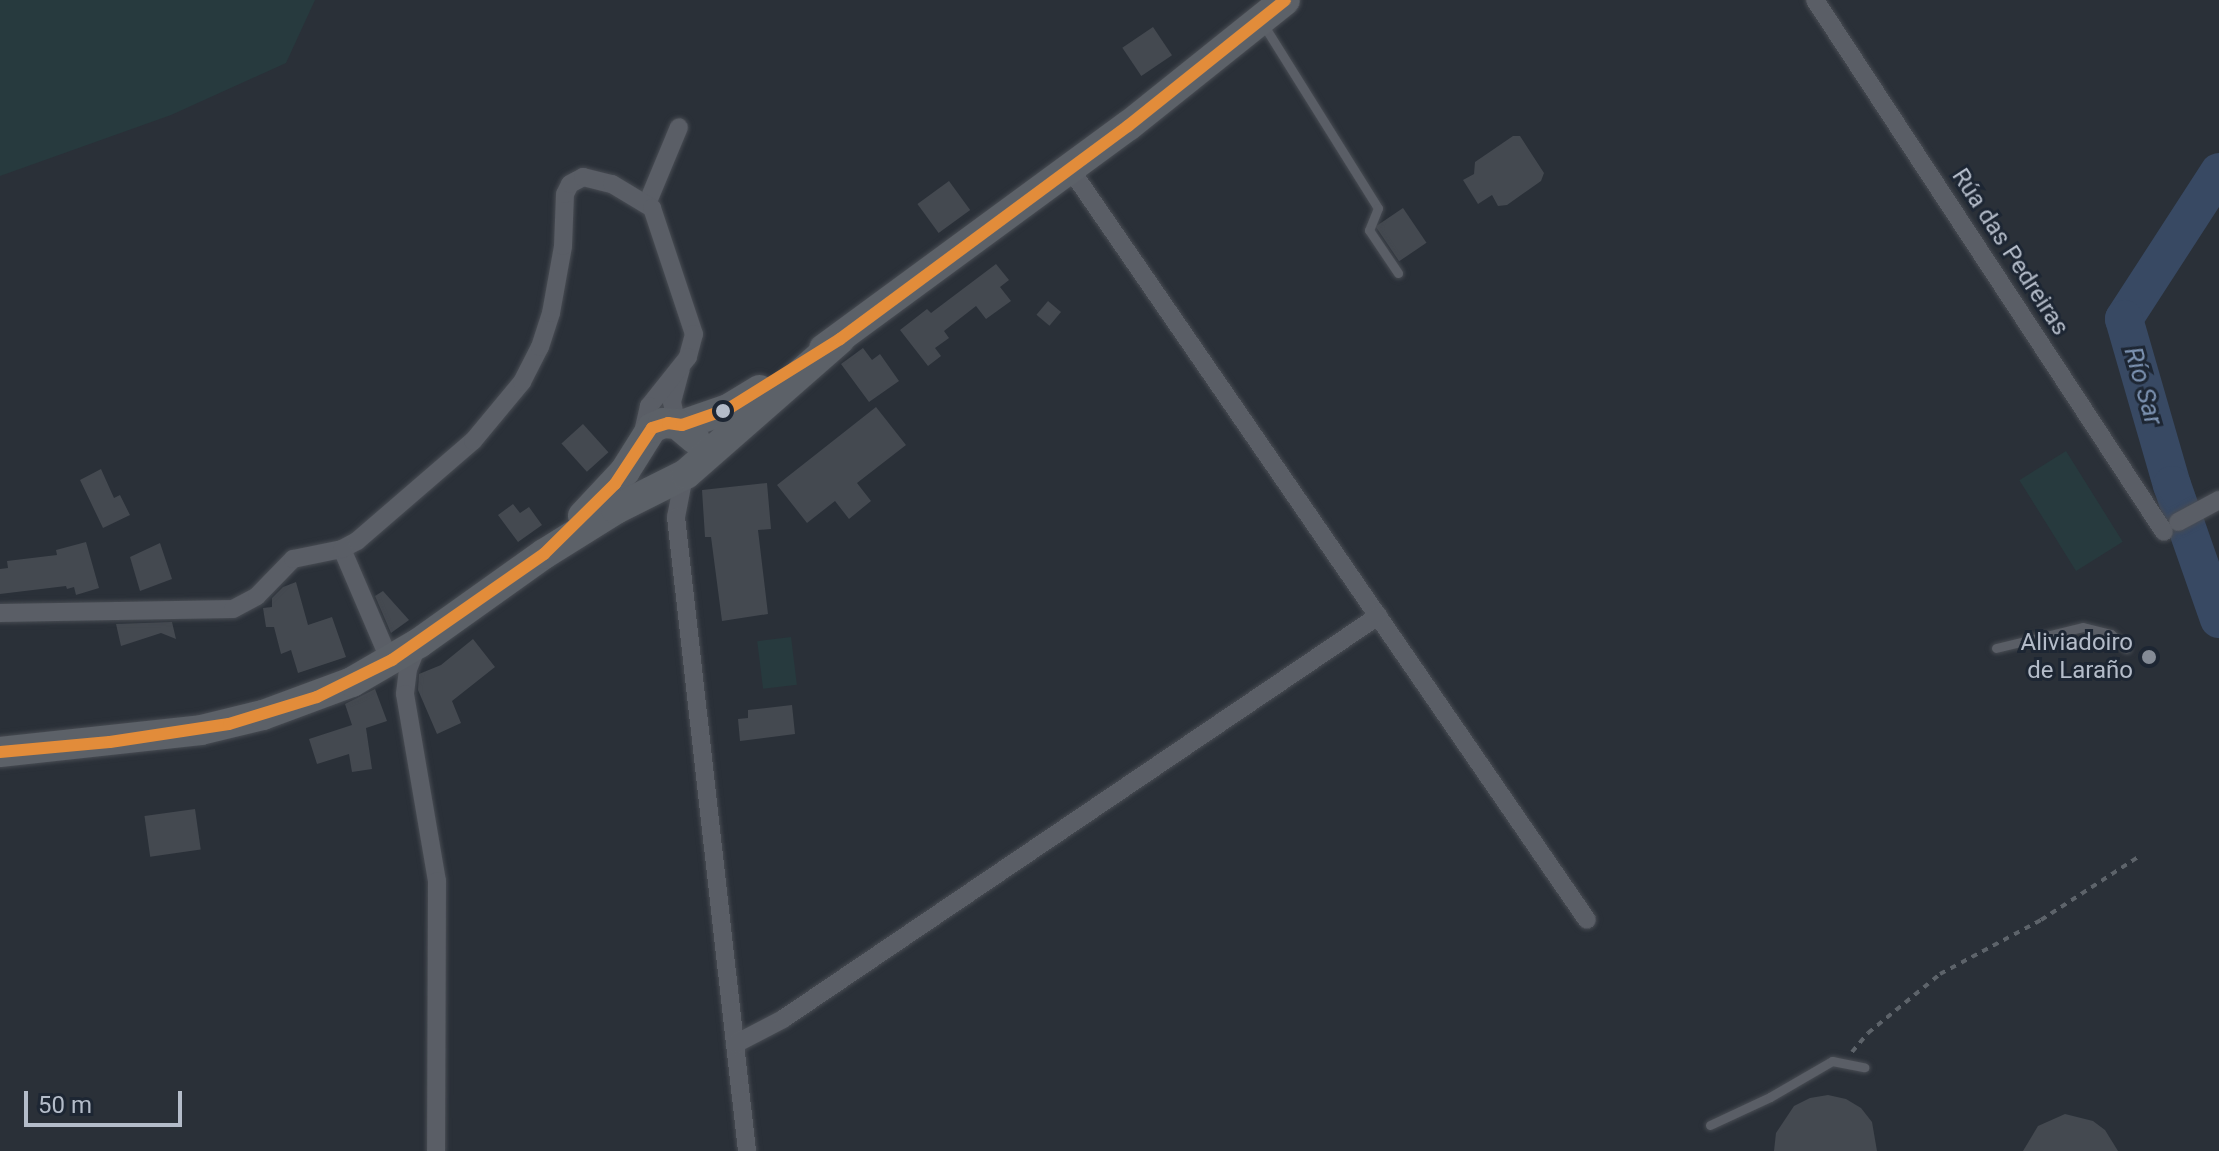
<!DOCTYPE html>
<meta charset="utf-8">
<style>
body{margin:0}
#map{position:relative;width:2219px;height:1151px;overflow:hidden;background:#2a3038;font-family:Roboto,sans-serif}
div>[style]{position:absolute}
.green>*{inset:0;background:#273a3e;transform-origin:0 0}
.river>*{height:38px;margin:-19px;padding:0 19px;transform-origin:19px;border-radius:19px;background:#384963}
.building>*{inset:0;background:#444950;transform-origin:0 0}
.path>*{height:4px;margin-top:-2px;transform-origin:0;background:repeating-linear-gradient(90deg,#5d636a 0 6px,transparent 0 12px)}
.roads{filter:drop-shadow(0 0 2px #484c53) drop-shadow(0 0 2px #484c53)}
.lane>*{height:9px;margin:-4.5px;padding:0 4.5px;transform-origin:4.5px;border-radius:4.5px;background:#5a5e66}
.street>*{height:18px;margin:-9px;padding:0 9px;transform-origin:9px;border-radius:9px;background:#5a5e66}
.primary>*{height:30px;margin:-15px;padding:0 15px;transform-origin:15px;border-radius:15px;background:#5c6168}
.bus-1>*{height:12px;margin:-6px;padding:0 6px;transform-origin:6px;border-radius:6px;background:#e28c3a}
.dots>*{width:22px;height:22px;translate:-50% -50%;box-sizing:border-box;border:4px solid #1d2633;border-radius:50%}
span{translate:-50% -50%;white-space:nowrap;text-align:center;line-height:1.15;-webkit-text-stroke:6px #1d2633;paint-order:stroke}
.street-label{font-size:24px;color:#b4bcc9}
.poi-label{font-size:24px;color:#b4bcc9}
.right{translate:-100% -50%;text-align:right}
.water-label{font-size:26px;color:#7c92b1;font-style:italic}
.scale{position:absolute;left:24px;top:1091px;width:158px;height:36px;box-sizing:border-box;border:4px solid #b4bcc9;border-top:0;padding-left:10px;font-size:24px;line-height:28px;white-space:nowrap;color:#b4bcc9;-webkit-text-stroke:6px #1d2633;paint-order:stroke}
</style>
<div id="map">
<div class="green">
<div style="clip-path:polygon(0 0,315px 0,286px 63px,171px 115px,0 176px)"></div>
<div style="left:2066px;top:451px;width:107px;height:55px;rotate:58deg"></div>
<div style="left:791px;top:637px;width:48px;height:34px;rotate:83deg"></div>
</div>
<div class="river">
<div style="left:2219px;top:172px;width:175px;rotate:122.9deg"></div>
<div style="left:2124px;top:319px;width:173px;rotate:73.9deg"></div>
<div style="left:2172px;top:485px;width:142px;rotate:70.7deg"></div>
</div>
<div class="building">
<div style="left:1153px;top:27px;width:34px;height:37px;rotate:56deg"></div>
<div style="clip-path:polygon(1513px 136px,1520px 136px,1544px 173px,1541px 181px,1507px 205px,1498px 206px,1492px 195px,1478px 204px,1463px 180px,1474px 174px,1475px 162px)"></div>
<div style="left:949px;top:181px;width:36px;height:39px;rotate:54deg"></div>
<div style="left:1403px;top:208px;width:42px;height:33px;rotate:56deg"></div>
<div style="clip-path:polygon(996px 264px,1009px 280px,1000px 287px,1011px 301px,986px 319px,976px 306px,944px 331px,949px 338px,935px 348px,941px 356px,928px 366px,900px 330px,927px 309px,931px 313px)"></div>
<div style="left:1048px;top:301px;width:17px;height:18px;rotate:40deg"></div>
<div style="clip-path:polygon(863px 348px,872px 360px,880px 354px,899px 381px,869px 402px,841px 364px)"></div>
<div style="clip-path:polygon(876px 407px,906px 445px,857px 483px,871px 501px,849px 519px,835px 501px,807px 523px,777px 485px)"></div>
<div style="left:583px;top:424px;width:38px;height:29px;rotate:48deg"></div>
<div style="clip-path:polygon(101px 469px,114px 498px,120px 495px,130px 515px,103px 528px,80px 480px)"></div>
<div style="clip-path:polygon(767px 483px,771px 529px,758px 530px,768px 614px,722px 621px,711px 537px,705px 537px,702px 490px)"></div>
<div style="clip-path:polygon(513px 504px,520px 513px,529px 507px,542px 525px,518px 542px,498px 515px)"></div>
<div style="clip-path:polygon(86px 542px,99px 588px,76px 595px,74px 587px,67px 589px,66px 586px,0 594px,0 569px,8px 568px,7px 561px,57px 555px,56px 550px)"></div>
<div style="clip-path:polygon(160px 543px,172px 579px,140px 591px,130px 557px)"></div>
<div style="clip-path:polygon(296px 582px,308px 625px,332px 617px,346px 657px,298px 673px,291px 650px,281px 654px,274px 627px,266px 627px,263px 608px,272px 607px,272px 598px,283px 587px)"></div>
<div style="clip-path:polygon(383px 591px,409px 620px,391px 633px,375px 596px)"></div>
<div style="clip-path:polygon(172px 622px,176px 639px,161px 633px,121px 646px,116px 624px)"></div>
<div style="clip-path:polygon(473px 639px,495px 667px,452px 701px,461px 723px,437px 734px,418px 690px,419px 674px,441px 665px)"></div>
<div style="clip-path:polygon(375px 689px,387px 721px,366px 728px,372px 769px,352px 772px,349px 754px,317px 764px,309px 739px,352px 725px,345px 704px)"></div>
<div style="clip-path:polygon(792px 705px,795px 734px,740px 741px,738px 719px,748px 718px,748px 710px)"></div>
<div style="left:195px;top:809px;width:41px;height:51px;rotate:82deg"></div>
<div style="clip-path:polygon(1828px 1095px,1846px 1099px,1861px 1108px,1872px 1122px,1877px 1151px,1774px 1151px,1776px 1133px,1794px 1106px,1810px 1098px)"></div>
<div style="clip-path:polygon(2065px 1114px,2093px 1121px,2105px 1130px,2118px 1151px,2023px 1151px,2038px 1126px)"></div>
</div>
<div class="path">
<div style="left:1852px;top:1052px;width:25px;rotate:-50deg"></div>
<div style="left:1868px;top:1033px;width:93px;rotate:-39.3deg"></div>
<div style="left:1940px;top:974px;width:115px;rotate:-28.1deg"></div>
<div style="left:2041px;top:920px;width:116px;rotate:-33deg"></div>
</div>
<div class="roads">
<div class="lane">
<div style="left:1263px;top:24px;width:217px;rotate:58deg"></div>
<div style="left:1378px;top:208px;width:24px;rotate:112deg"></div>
<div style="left:1369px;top:230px;width:52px;rotate:56deg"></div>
<div style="left:1996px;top:648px;width:89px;rotate:-13.6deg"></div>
<div style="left:2083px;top:627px;width:29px;rotate:14deg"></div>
<div style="left:2111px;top:634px;width:21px;rotate:43deg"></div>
<div style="left:1710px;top:1125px;width:66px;rotate:-25deg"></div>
<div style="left:1770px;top:1097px;width:72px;rotate:-30.1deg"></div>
<div style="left:1832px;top:1061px;width:33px;rotate:11deg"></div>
</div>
<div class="street">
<div style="left:1815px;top:0;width:636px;rotate:56.73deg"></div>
<div style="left:1071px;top:170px;width:910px;rotate:55.47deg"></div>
<div style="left:647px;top:204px;width:83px;rotate:-67.4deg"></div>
<div style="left:677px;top:424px;width:23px;rotate:-103deg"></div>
<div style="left:672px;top:402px;width:34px;rotate:-75deg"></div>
<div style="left:684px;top:476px;width:42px;rotate:101deg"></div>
<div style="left:676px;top:517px;width:638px;rotate:83.61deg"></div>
<div style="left:2178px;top:522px;width:47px;rotate:-28.2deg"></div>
<div style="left:342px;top:549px;width:122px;rotate:66.8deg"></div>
<div style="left:0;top:613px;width:233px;rotate:-1deg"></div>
<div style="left:233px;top:609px;width:27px;rotate:-28deg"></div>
<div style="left:257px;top:596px;width:52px;rotate:-45.8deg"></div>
<div style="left:293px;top:559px;width:50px;rotate:-11.5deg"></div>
<div style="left:342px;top:549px;width:17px;rotate:-28deg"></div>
<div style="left:357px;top:541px;width:153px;rotate:-40.8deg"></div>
<div style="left:473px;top:441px;width:77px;rotate:-50.3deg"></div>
<div style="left:522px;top:382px;width:39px;rotate:-63deg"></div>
<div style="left:540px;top:347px;width:36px;rotate:-72deg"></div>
<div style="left:551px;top:313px;width:68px;rotate:-79.8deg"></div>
<div style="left:563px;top:246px;width:52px;rotate:-87.8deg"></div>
<div style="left:565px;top:194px;width:11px;rotate:-63deg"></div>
<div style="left:570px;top:184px;width:15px;rotate:-28deg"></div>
<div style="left:583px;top:177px;width:30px;rotate:14deg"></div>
<div style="left:612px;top:184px;width:47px;rotate:31deg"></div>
<div style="left:652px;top:208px;width:133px;rotate:71.6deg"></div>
<div style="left:694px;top:334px;width:24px;rotate:105deg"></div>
<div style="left:688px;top:357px;width:63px;rotate:128.5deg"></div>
<div style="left:649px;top:406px;width:32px;rotate:103deg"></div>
<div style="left:417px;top:647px;width:24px;rotate:112deg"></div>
<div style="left:408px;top:669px;width:25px;rotate:97deg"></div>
<div style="left:405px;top:694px;width:190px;rotate:80.3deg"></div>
<div style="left:437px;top:881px;width:270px;rotate:90.2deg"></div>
<div style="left:735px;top:1044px;width:54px;rotate:-27.5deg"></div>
<div style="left:783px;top:1019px;width:719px;rotate:-34.11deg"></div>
</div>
<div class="primary">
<div style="left:824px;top:349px;width:377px;rotate:-36.3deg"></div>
<div style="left:1128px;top:126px;width:201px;rotate:-38.7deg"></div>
<div style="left:682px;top:425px;width:49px;rotate:-19.2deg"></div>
<div style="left:728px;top:409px;width:37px;rotate:-31deg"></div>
<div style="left:583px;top:516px;width:62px;rotate:-47deg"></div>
<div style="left:625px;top:471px;width:51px;rotate:-57.9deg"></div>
<div style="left:652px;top:428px;width:12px;rotate:-24deg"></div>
<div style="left:663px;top:423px;width:14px;rotate:4deg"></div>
<div style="left:677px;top:424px;width:23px;rotate:40deg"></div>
<div style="left:0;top:752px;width:202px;rotate:-6.2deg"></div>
<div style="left:201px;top:730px;width:64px;rotate:-13.6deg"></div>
<div style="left:263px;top:715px;width:95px;rotate:-20.3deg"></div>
<div style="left:352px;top:682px;width:78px;rotate:-30.2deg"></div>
<div style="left:419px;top:643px;width:153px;rotate:-35.5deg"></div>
<div style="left:544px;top:554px;width:85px;rotate:-32deg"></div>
<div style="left:616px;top:509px;width:78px;rotate:-26.6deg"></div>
<div style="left:686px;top:474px;width:205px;rotate:-41.2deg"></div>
</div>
</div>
<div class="bus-1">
<div style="left:0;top:752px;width:110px;rotate:-5.2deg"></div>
<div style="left:110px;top:742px;width:120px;rotate:-8.6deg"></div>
<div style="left:229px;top:724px;width:92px;rotate:-17.1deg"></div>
<div style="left:317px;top:697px;width:84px;rotate:-26.3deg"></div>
<div style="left:392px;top:660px;width:185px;rotate:-34.9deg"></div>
<div style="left:544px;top:554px;width:100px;rotate:-44.6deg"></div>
<div style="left:615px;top:484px;width:67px;rotate:-56.5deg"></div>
<div style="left:652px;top:428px;width:17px;rotate:-17deg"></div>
<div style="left:668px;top:423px;width:14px;rotate:8deg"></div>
<div style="left:682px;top:425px;width:49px;rotate:-19.2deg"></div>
<div style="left:728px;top:409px;width:132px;rotate:-32deg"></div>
<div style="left:840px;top:339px;width:358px;rotate:-36.5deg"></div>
<div style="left:1128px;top:126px;width:201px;rotate:-38.7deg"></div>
</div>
<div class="dots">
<div style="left:723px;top:411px;background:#b4bcc9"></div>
<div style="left:2149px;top:657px;background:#848b96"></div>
</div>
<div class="street-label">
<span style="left:2010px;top:252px;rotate:57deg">Rúa das Pedreiras</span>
</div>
<div class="poi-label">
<span class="right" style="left:2133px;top:657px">Aliviadoiro<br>de Laraño</span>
</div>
<div class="water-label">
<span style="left:2143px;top:386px;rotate:74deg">Río Sar</span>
</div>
<div class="scale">50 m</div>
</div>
